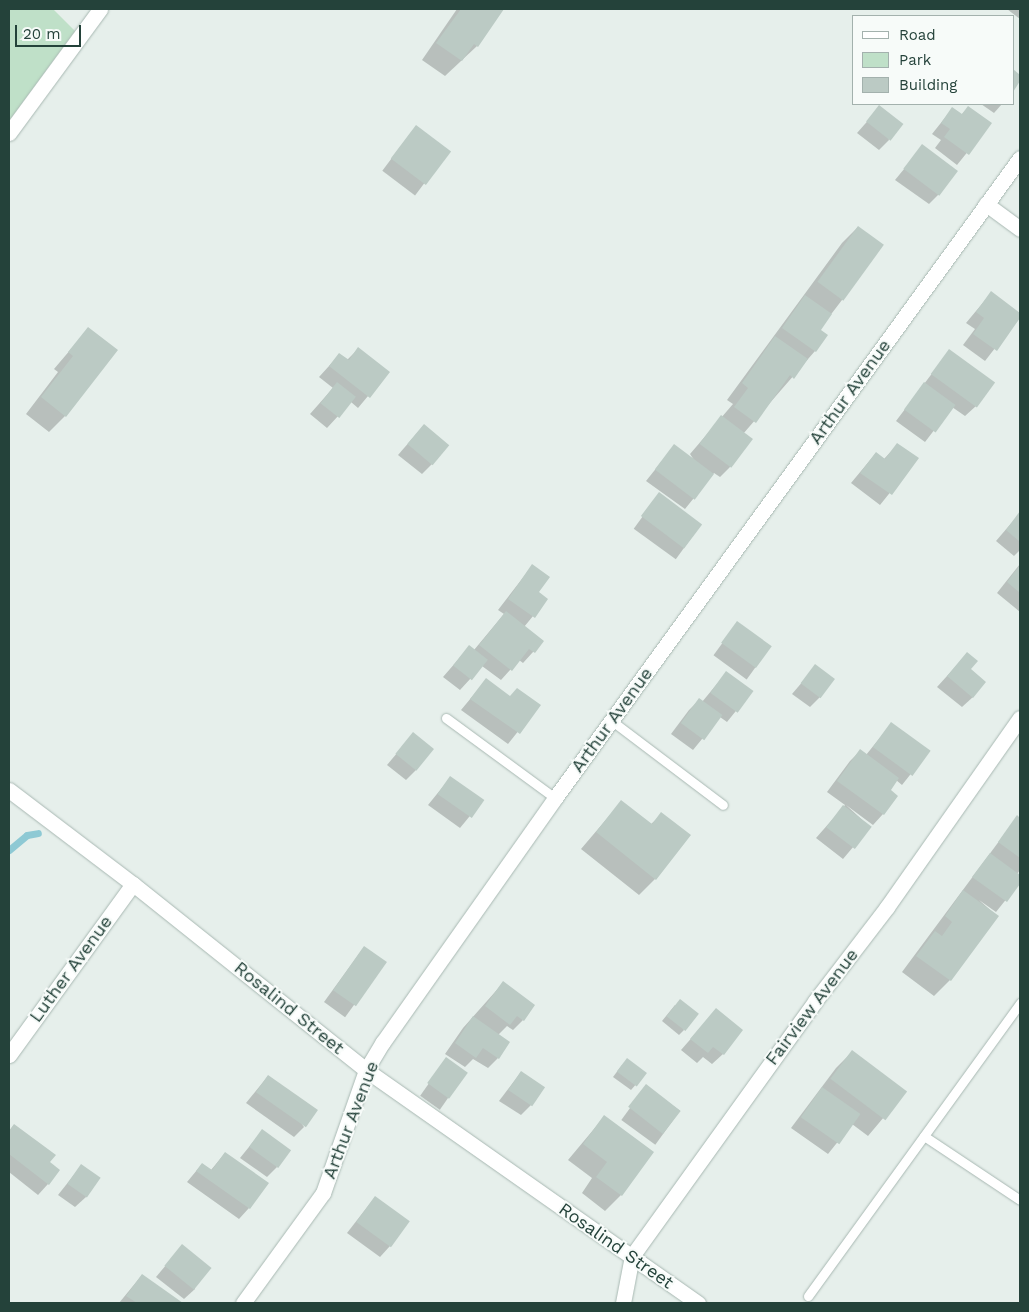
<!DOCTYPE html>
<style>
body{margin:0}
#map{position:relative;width:1029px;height:1312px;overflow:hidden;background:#e6efeb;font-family:"Work Sans",sans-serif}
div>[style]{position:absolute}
.green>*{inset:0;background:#bfe0c8}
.shadow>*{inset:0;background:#0003;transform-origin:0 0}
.stream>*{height:7px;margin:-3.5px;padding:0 3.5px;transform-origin:3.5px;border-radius:3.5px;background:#8ec9d4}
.building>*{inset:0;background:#bbcac4;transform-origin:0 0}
.roads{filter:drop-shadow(0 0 1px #a8b8b2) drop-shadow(0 0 1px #a8b8b2)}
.service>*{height:9px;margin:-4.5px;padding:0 4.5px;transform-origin:4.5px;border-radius:4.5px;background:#fff}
.minor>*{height:15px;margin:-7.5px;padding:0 7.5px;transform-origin:7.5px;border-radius:7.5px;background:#fff}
span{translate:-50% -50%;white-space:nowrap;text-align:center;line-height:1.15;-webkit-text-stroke:4px #f7fbf9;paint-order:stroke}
.street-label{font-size:18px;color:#24423a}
.frame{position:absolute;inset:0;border:10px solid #24423a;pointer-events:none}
.legend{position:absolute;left:852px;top:15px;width:162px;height:90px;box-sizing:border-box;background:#f7fbf9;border:1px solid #a3b1ad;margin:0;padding:6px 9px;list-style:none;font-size:15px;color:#24423a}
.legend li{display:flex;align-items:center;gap:10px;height:25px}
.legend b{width:25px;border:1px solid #a3b1ad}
.scale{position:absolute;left:15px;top:25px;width:66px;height:22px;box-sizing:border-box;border:2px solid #24423a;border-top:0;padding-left:6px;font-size:15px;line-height:18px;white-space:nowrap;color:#24423a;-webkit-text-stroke:4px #f7fbf9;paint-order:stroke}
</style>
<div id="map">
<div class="green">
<div style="clip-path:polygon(9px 9px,53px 9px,75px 31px,9px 121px)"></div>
</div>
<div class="shadow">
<div style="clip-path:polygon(457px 9px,503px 9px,477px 46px,445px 76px,422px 60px)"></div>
<div style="clip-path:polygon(1007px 9px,1020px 9px,1020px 19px)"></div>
<div style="clip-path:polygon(981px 104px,1002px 104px,994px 113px)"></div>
<div style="clip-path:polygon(880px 107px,889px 140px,879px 150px,857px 133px)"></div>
<div style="clip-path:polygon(968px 108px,990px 124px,957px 165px,935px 148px,941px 140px,932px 134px,952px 109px,961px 115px)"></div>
<div style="left:416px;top:126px;width:41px;height:56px;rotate:37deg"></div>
<div style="clip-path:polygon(923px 146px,939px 194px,929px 204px,895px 180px)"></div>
<div style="clip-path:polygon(858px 227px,842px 300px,819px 330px,815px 351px,743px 434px,730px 467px,720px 477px,714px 473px,685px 509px,646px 481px,674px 446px,694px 460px,690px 454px,733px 404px,727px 400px,842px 243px)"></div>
<div style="clip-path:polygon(991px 293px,1020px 316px,985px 361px,963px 345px,975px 329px,966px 323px)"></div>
<div style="clip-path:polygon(88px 329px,65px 416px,49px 432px,26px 414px,58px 372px,54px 369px)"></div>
<div style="clip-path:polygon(358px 349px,388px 372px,358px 408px,351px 402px,327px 428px,310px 414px,333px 388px,319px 377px,339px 355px,347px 360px)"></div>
<div style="clip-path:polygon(949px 351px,976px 406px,965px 416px,952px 407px,925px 442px,896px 421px)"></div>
<div style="clip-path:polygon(424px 425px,432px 464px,422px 474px,398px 455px)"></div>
<div style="clip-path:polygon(897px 445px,917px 459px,880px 505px,851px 483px,876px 453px,884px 459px)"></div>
<div style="left:659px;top:494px;width:52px;height:43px;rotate:36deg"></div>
<div style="clip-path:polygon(1020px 513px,1020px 550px,1014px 556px,996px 541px)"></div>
<div style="clip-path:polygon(1020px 564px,1020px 612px,997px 593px)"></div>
<div style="clip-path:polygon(532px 566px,537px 593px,547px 599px,524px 627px,543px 641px,523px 663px,519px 660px,501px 680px,482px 666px,460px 690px,443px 677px,469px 647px,474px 650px,504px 614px,498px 610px)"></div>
<div style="left:737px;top:623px;width:41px;height:40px;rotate:36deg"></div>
<div style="clip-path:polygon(967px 654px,973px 697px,962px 707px,937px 687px)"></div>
<div style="clip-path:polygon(816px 666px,820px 697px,810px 707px,792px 694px)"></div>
<div style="clip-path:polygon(726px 673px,752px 691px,727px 722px,720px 717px,693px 750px,671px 734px,689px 710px,699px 700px,702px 702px)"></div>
<div style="clip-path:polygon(486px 680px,509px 697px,539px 705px,508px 744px,461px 710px)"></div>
<div style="clip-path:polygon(891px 724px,929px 751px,902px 785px,896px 780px,889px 790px,883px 814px,873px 825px,846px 805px,870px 827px,843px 859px,816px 838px,845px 805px,827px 792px,850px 761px,860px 751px,866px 755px)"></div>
<div style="clip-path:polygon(413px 734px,416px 770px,406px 780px,387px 765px)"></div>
<div style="clip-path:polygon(450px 778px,483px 800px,460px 828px,428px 805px)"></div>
<div style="clip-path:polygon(621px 802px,650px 825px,662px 814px,655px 879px,639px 895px,581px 849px)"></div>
<div style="clip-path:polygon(1017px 817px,1020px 819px,1020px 870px,1017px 874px,1020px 882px,996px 912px,979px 900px,997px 916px,950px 980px,934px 996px,902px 972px)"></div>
<div style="left:364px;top:947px;width:26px;height:68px;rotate:36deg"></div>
<div style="clip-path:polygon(503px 983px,523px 1020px,513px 1030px,507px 1026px,498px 1035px,498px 1058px,488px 1068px,473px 1059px,465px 1067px,445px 1054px,463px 1028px)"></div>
<div style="clip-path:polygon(675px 1005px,684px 1030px,679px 1035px,662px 1021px)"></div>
<div style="clip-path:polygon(716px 1010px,723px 1054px,712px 1064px,703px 1057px,697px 1063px,681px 1050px)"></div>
<div style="clip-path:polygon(852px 1052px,905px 1092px,868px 1136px,852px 1124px,828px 1154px,791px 1128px,836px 1068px)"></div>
<div style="left:446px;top:1059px;width:24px;height:45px;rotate:35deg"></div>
<div style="clip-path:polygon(622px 1065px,646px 1073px,631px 1090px,613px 1077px)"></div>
<div style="clip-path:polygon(521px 1072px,531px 1105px,521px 1115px,499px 1101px)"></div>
<div style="clip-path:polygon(268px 1076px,304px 1127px,294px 1137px,246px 1103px)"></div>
<div style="left:646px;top:1086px;width:42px;height:42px;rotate:36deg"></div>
<div style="clip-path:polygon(604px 1117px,621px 1195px,605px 1211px,582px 1193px,592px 1178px,568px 1160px)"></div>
<div style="clip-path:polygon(14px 1125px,48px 1163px,48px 1184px,38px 1195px,9px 1172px,9px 1131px)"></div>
<div style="clip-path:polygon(262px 1131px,277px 1167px,267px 1177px,240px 1158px)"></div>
<div style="clip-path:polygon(225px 1153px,249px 1208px,239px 1219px,187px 1182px,202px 1164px,211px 1170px)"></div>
<div style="clip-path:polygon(81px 1166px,86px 1197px,75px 1207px,58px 1195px)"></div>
<div style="clip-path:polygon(375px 1197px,390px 1246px,380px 1257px,347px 1233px)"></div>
<div style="clip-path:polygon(182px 1246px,195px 1289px,184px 1299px,156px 1277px)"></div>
<div style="clip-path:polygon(142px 1275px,181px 1303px,119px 1303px)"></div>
</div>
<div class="stream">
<div style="left:9px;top:850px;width:23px;rotate:-40deg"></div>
<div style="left:27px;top:835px;width:11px;rotate:-10deg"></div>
</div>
<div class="building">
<div style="clip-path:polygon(461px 9px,504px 9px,478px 47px,474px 44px,462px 61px,436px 43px)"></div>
<div style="clip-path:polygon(1013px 69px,1020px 75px,1020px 81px,1013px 92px)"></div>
<div style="left:879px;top:105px;width:31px;height:21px;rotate:38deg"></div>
<div style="clip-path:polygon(968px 106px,992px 123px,969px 155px,944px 137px,950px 129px,941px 123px,952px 107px,962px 114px)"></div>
<div style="left:416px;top:125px;width:44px;height:42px;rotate:37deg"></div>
<div style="left:922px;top:144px;width:45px;height:31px;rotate:37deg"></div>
<div style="left:858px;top:226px;width:32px;height:69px;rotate:36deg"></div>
<div style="clip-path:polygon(991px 291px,1020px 313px,1020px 318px,997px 351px,973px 334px,984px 318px,976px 312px)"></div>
<div style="clip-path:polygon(805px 295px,832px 314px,821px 330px,828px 335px,816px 352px,782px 328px)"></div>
<div style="clip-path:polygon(88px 327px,118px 350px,66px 417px,41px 397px,73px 356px,68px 352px)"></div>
<div style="clip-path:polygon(775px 336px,808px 359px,794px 379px,790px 375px,756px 423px,734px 407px,748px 388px,742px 383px)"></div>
<div style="clip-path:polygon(358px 347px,390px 372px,370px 398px,329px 366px,339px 353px,349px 360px)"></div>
<div style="left:949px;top:349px;width:57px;height:31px;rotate:36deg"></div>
<div style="left:337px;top:382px;width:24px;height:27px;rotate:38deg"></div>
<div style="left:924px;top:382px;width:39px;height:34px;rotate:36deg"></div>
<div style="left:721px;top:415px;width:40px;height:36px;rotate:37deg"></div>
<div style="left:424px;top:424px;width:33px;height:26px;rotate:40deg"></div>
<div style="clip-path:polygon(897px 443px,919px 458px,892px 495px,860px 473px,876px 452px,885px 459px)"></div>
<div style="left:674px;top:444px;width:50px;height:32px;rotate:37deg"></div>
<div style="left:659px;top:492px;width:54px;height:30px;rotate:37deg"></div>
<div style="clip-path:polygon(1020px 511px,1020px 542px,1006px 530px)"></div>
<div style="clip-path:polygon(532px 564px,550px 577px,539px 592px,548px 599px,535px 618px,508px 599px)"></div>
<div style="clip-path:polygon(1020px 565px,1020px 593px,1007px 582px)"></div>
<div style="clip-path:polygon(506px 611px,544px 641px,535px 653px,529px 649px,512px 671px,479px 645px)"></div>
<div style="left:737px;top:621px;width:43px;height:27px;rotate:36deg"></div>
<div style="left:469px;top:645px;width:24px;height:26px;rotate:38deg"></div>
<div style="clip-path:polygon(967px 652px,978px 661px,971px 669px,986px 682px,973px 698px,947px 676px)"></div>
<div style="left:815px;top:664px;width:25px;height:24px;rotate:37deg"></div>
<div style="left:726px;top:671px;width:34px;height:27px;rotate:36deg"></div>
<div style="clip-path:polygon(486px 678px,510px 696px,517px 688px,541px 705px,520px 734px,470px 699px)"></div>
<div style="left:699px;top:698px;width:29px;height:31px;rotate:36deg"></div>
<div style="left:891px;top:722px;width:49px;height:31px;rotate:36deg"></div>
<div style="left:413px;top:732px;width:27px;height:28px;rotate:39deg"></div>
<div style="clip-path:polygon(860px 749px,899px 778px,891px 790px,898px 796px,884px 815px,837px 781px)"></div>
<div style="left:450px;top:776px;width:42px;height:22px;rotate:35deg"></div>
<div style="clip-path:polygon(621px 800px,652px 824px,661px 812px,691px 835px,656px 880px,596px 832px)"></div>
<div style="left:843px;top:805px;width:36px;height:28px;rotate:37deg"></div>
<div style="clip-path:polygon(1017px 815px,1020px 818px,1020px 858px,998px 842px)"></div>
<div style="clip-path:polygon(990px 853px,1020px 875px,1020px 884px,1007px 902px,972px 877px)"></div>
<div style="clip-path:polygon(963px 890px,999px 916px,951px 981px,916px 956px,935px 931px,942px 936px,952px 922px,945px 916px)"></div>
<div style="left:364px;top:946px;width:28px;height:54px;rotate:35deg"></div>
<div style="clip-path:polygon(503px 981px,535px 1005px,524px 1021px,517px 1016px,510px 1025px,485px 1006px)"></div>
<div style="left:680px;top:999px;width:24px;height:22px;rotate:38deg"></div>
<div style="clip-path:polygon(716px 1008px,743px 1030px,724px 1055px,713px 1047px,708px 1053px,690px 1039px)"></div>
<div style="clip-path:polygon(473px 1016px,510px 1042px,499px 1059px,483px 1048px,476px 1058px,455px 1043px)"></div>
<div style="left:852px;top:1050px;width:69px;height:36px;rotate:37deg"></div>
<div style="left:446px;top:1057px;width:27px;height:32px;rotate:36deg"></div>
<div style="left:627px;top:1058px;width:25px;height:17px;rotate:37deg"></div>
<div style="left:521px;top:1071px;width:29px;height:23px;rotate:34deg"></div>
<div style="left:268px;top:1075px;width:61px;height:21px;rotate:35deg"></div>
<div style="left:646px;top:1084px;width:44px;height:29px;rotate:38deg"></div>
<div style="left:822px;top:1087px;width:47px;height:37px;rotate:35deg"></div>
<div style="clip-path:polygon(604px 1115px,654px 1152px,622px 1196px,596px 1177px,607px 1162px,583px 1144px)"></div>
<div style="clip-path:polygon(14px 1124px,56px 1155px,50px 1162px,60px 1170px,49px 1185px,9px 1154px,9px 1131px)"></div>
<div style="left:262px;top:1129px;width:36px;height:22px;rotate:36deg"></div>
<div style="clip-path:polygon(225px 1152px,269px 1183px,250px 1209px,196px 1171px,202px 1163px,212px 1170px)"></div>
<div style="left:81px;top:1164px;width:24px;height:24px;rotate:35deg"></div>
<div style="left:375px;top:1196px;width:43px;height:32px;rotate:36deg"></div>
<div style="left:182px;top:1244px;width:38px;height:28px;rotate:39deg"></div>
<div style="clip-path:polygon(142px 1274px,183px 1303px,137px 1303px,126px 1296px)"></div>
</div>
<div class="roads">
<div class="service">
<div style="left:446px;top:718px;width:135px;rotate:36.3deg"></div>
<div style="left:612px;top:721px;width:139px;rotate:37.1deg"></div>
<div style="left:924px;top:1136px;width:115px;rotate:33.7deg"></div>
<div style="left:808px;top:1296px;width:362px;rotate:-54.1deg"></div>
</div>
<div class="minor">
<div style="left:9px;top:133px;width:154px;rotate:-53.7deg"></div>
<div style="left:986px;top:204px;width:42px;rotate:36.3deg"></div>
<div style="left:9px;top:790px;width:156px;rotate:37.2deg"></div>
<div style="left:133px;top:884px;width:298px;rotate:38.6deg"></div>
<div style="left:366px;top:1070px;width:406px;rotate:35.1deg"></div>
<div style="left:9px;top:1055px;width:211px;rotate:-54.1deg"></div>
<div style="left:243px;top:1303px;width:136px;rotate:-54deg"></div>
<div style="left:323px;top:1193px;width:130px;rotate:-70.7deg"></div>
<div style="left:366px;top:1070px;width:33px;rotate:-59deg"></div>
<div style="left:383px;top:1042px;width:299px;rotate:-54.8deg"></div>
<div style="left:555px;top:798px;width:791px;rotate:-54deg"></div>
<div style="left:623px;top:1303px;width:48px;rotate:-79.2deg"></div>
<div style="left:632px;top:1256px;width:314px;rotate:-54.3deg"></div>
<div style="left:815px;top:1001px;width:118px;rotate:-52.5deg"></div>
<div style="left:887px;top:907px;width:231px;rotate:-54.9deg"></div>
</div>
</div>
<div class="street-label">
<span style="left:850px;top:392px;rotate:-54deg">Arthur Avenue</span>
<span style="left:612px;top:720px;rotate:-54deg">Arthur Avenue</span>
<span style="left:71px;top:969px;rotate:-54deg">Luther Avenue</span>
<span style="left:812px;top:1007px;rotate:-53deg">Fairview Avenue</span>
<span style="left:289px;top:1008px;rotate:39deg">Rosalind Street</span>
<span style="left:351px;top:1120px;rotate:-69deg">Arthur Avenue</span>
<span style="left:616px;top:1246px;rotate:35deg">Rosalind Street</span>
</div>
<div class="frame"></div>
<ul class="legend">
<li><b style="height:6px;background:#fff"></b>Road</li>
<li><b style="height:14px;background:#bfe0c8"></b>Park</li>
<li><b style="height:14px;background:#bbcac4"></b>Building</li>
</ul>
<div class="scale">20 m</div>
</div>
